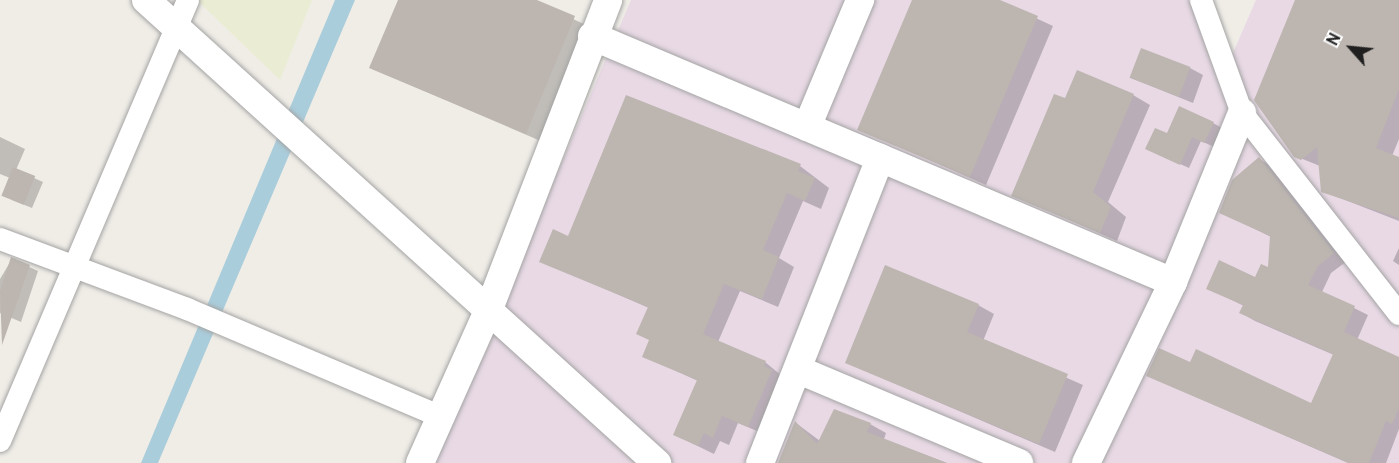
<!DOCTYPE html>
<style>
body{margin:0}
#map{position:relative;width:1399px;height:463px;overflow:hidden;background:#f0ede7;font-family:Overpass,sans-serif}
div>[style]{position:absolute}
.industrial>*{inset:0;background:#e8d9e5}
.farmland>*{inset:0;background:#eaedd3}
.water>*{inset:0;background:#aacddb}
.shadow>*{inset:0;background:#0003}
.building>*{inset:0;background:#bdb6b0;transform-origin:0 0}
.roads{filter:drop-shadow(0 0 2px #a4a4a4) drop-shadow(0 0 2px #a4a4a4)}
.minor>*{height:22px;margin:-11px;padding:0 11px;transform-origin:11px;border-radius:11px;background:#fff}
.tertiary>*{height:28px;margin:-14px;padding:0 14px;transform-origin:14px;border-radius:14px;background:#fff}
span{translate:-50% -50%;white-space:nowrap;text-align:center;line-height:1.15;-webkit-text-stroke:6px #fff;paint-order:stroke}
.north{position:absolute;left:1321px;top:18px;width:60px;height:60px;-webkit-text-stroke:4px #fff;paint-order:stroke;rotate:297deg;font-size:16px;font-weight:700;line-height:24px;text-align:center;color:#202020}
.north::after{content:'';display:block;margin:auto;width:21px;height:27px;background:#202020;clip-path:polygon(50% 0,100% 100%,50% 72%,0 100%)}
</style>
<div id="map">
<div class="industrial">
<div style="clip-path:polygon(631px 0,1192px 0,1226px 69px,1256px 0,1399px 0,1399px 463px,433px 463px)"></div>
</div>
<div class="farmland">
<div style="clip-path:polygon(312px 0,280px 80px,198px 1px,199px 0)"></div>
</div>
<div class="water">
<div style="clip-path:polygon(335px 0,355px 0,158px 463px,141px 463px)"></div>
</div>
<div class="shadow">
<div style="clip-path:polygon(399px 0,533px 0,590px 27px,543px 142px,371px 68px)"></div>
<div style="clip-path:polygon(913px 0,996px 0,1053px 26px,986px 185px,859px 129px)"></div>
<div style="clip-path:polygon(1297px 0,1399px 0,1399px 139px,1392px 156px,1399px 159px,1399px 221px,1322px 191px,1320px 166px,1295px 156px)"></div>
<div style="clip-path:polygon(1190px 68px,1203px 75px,1193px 103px,1131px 78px)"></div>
<div style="clip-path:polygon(1133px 95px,1150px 105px,1108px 202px,1126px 217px,1117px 241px,1013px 195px,1066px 100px)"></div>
<div style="clip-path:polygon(1213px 123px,1222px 128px,1214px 147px,1201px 141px,1189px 168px,1156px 153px,1167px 135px)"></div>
<div style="clip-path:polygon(0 137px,25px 149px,16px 170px,43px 182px,32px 208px,12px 200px,10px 178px,0 174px)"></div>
<div style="clip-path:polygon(1259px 159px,1273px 167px,1347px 261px,1331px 273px,1322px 292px,1368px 315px,1357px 340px,1399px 358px,1399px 429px,1386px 463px,1348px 463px,1148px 376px,1191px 364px,1312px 405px,1334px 355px,1255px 321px,1241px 313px,1244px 306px,1208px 288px,1256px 279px,1269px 269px,1271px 237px,1221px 212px)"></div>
<div style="clip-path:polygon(800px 166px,829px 188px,821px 209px,803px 201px,779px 258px,794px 267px,778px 307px,740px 291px,718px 342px,765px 362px,787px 380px,764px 434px,738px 423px,729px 445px,720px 441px,714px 454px,675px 435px,698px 381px,644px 356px,650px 341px,649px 308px,541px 261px,569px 238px)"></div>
<div style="clip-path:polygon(1399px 248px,1399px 265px,1393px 261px)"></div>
<div style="clip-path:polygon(12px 259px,38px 271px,21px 322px,0 313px,0 279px)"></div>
<div style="clip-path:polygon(978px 305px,994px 314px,983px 341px,1083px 385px,1055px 452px,847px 363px)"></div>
<div style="clip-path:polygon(796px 423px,820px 441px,870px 424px,886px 433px,884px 439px,947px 463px,779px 463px)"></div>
</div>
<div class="building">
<div style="clip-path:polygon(398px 0,537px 0,575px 16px,526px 134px,369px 68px)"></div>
<div style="clip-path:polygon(912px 0,1000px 0,1038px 16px,970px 177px,857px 130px)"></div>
<div style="clip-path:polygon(1295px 0,1399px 0,1399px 89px,1376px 148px,1399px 157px,1399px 218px,1321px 192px,1317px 147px,1301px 160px,1294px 157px,1254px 100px)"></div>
<div style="left:1141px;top:48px;width:53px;height:32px;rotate:21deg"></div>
<div style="clip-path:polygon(1077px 70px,1134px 94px,1093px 192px,1111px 207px,1100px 233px,1011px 196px,1054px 94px,1065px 98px)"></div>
<div style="clip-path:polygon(626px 95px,801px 164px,798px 171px,815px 178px,805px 201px,787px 193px,763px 250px,779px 257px,762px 299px,724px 284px,703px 334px,766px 361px,764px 366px,772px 370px,748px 427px,722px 416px,713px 438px,704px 433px,698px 446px,673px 435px,697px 380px,642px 357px,649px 340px,636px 334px,648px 307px,539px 262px,553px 229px,568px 236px)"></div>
<div style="clip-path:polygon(1179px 106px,1214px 122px,1204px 143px,1192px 137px,1180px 165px,1145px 149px,1155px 128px,1167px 133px)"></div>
<div style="clip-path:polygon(1259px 157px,1334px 253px,1318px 266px,1308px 285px,1355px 306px,1344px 332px,1399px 357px,1399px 408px,1392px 424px,1386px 421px,1369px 463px,1349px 463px,1146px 376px,1159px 348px,1190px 362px,1196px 349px,1311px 403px,1333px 354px,1239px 313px,1243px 305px,1206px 289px,1219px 260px,1255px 277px,1261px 264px,1268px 267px,1270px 236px,1219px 213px,1232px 180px)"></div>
<div style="left:13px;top:167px;width:24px;height:31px;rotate:22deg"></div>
<div style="clip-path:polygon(11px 257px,30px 265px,2px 345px,0 291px)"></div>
<div style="clip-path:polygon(885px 265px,979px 304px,967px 332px,1068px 374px,1039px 444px,845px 363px)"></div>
<div style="clip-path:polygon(834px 409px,871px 423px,867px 432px,947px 463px,778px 463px,795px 421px,817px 444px)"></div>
</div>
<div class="roads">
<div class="minor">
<div style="left:1201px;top:0;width:120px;rotate:70.1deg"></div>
<div style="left:1242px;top:113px;width:255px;rotate:52deg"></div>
<div style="left:0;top:239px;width:200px;rotate:20.5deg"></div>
<div style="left:187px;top:309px;width:276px;rotate:23deg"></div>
<div style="left:0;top:441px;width:479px;rotate:-66.9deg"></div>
</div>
<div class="tertiary">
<div style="left:146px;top:0;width:690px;rotate:42.18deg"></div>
<div style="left:592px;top:36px;width:631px;rotate:22.95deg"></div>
<div style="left:807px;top:127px;width:138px;rotate:-67.3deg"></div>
<div style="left:799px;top:370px;width:239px;rotate:22.9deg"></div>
<div style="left:420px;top:463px;width:169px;rotate:-65.9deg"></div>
<div style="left:489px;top:309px;width:331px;rotate:-68.9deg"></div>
<div style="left:760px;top:463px;width:328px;rotate:-68.5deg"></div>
<div style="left:1086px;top:463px;width:201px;rotate:-64.3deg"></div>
<div style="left:1173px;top:282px;width:183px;rotate:-67.8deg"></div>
</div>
</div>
<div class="north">N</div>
</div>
